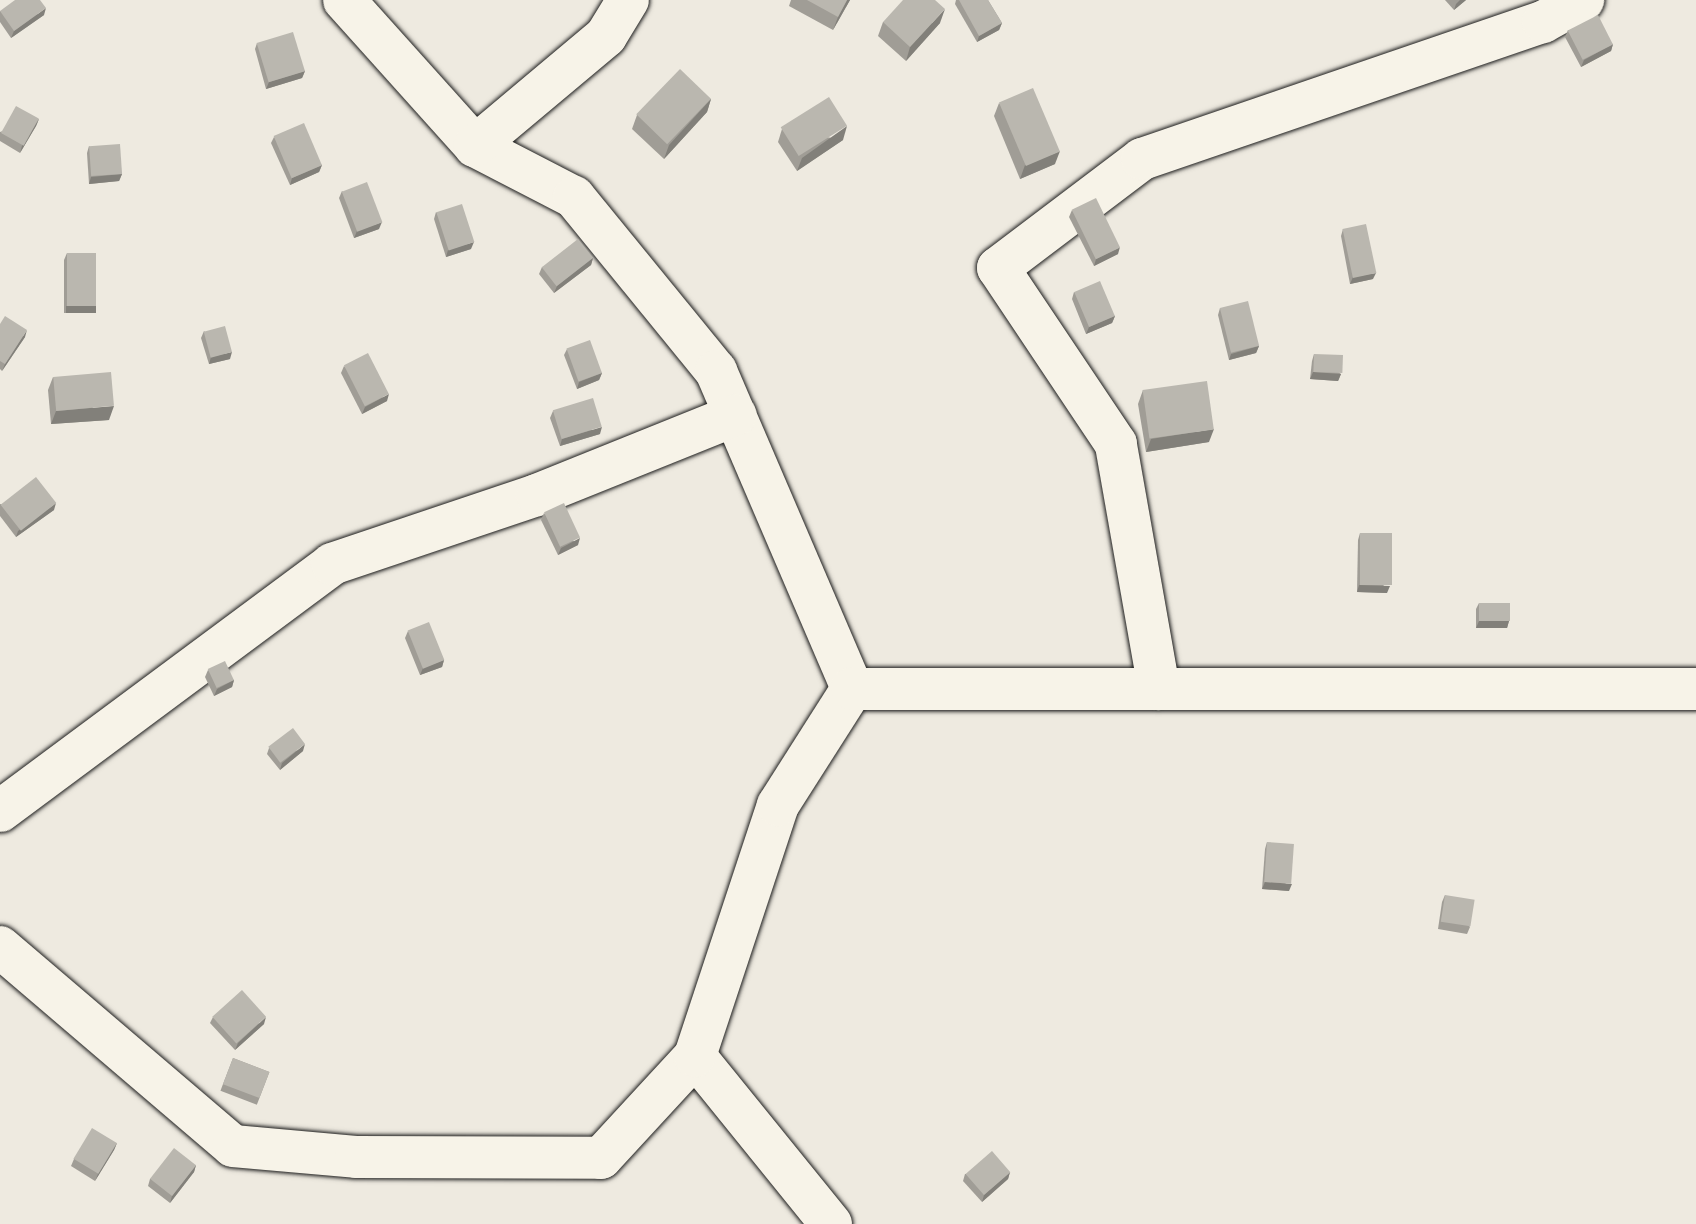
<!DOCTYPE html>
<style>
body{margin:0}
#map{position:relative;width:1696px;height:1224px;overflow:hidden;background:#eeeae0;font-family:Mynerve,sans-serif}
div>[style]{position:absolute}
.roads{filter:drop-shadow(0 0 2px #1c1c1c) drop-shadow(0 0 2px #1c1c1c)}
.street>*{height:42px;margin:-21px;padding:0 21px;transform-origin:21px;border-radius:21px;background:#f7f3e8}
.wall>*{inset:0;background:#a09d96;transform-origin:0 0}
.shaded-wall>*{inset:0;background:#82807a;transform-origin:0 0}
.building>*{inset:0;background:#bab7af;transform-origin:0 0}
span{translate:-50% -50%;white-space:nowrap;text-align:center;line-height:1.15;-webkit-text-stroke:6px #f7f3e8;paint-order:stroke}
</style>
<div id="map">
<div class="roads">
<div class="street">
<div style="left:344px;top:0;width:196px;rotate:48.1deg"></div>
<div style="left:475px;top:146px;width:111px;rotate:27.3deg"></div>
<div style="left:574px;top:197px;width:225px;rotate:50.8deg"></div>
<div style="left:716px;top:371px;width:346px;rotate:66.8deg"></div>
<div style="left:475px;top:146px;width:171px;rotate:-40deg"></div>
<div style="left:606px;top:36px;width:42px;rotate:-58.6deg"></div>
<div style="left:1159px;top:689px;width:249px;rotate:-100deg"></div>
<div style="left:1116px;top:444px;width:212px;rotate:-123.8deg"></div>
<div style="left:998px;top:268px;width:181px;rotate:-37.1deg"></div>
<div style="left:1142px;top:159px;width:424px;rotate:-18.9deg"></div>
<div style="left:1543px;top:22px;width:46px;rotate:-28.8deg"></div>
<div style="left:0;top:811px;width:414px;rotate:-36.6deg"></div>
<div style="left:332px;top:564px;width:216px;rotate:-18.6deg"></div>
<div style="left:537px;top:495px;width:214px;rotate:-21.9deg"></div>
<div style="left:0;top:947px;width:306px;rotate:40.5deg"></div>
<div style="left:233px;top:1146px;width:123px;rotate:5.1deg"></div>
<div style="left:356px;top:1157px;width:245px;rotate:0.2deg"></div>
<div style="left:601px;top:1158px;width:139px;rotate:-47.3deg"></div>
<div style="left:831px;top:1224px;width:216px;rotate:-129deg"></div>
<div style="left:695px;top:1056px;width:264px;rotate:-71.7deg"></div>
<div style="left:778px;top:805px;width:138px;rotate:-57.5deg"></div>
<div style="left:852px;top:689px;width:844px"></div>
</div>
</div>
<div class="wall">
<div style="clip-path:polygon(791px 0,850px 0,833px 30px,789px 6px)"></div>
<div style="clip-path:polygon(956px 0,988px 0,1002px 23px,999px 30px,977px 42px,955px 4px)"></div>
<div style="clip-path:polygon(1445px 0,1466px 0,1454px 10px)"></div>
<div style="clip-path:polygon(0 11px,44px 15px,11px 38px,0 22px)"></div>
<div style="clip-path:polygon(883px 22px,940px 23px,906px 61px,878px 36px)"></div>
<div style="clip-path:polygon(1568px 30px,1613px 44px,1611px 51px,1581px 67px,1565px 37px)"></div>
<div style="clip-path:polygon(257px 43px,305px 71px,302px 78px,266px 89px,255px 49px)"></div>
<div style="clip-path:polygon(711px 99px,707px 112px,664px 159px,632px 129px,637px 115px)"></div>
<div style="clip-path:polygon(999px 103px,1055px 164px,1020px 179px,994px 116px)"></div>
<div style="clip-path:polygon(39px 119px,36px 126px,20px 153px,0 141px,0 132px)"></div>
<div style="clip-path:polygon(782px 129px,843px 140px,797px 171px,778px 142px)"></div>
<div style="clip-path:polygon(274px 137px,322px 165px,319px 172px,290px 185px,271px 143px)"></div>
<div style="clip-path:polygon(89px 146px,122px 174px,119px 181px,89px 184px,87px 153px)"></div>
<div style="clip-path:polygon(342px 191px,379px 229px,354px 238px,339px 198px)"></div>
<div style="clip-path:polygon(1072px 210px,1118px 254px,1094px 266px,1069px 217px)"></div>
<div style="clip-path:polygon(436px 212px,471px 249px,446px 257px,434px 219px)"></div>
<div style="clip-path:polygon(1343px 229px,1373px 279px,1350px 284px,1341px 236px)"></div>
<div style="clip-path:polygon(67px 253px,96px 306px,94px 313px,64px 313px,64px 260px)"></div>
<div style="clip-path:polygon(593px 258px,591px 265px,554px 293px,539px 274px,542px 267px)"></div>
<div style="clip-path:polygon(1074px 292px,1115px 316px,1112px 323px,1086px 334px,1072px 299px)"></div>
<div style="clip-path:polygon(1220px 308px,1259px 346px,1256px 353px,1229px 360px,1218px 315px)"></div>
<div style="clip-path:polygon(0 324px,25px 337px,2px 371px,0 369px)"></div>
<div style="clip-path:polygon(204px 331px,230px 359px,209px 364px,201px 338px)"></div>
<div style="clip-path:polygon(567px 349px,602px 373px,599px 380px,577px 389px,564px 355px)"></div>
<div style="clip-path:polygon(1314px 354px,1341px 374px,1338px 381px,1310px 379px,1312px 361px)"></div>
<div style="clip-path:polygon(344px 366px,387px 401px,362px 414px,341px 373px)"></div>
<div style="clip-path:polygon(53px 377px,109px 420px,51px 424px,48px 390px)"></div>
<div style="clip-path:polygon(1143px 390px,1209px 442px,1146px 452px,1138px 404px)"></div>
<div style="clip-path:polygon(553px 411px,600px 434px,560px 446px,550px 418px)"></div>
<div style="clip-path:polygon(0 504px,54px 510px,16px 537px,0 516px)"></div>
<div style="clip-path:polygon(544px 513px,578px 545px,558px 555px,541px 520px)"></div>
<div style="clip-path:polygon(1360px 533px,1387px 593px,1357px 592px,1358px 540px)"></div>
<div style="clip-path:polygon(1479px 603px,1509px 621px,1507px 628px,1476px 628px,1476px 609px)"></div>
<div style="clip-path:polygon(408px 631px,444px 660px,442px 667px,420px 675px,405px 638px)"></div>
<div style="clip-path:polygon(208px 670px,234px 680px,232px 687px,214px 696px,205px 677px)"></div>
<div style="clip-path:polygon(269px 748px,303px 751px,280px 770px,267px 754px)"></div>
<div style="clip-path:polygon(1267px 842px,1289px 891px,1262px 889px,1265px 849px)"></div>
<div style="clip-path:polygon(1445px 895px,1470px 927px,1467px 934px,1438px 929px,1442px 902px)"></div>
<div style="clip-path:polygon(213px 1017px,264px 1024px,235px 1050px,210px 1023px)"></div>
<div style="left:233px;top:1058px;width:39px;height:35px;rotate:21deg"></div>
<div style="clip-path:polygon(117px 1143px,114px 1150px,95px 1181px,71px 1166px,74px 1159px)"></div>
<div style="clip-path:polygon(196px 1165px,194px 1172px,170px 1203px,148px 1186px,150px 1179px)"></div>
<div style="clip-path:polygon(1010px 1172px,1008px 1179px,982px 1202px,963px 1181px,965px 1174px)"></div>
</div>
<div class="shaded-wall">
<div style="clip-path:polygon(847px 0,850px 0,833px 30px,838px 17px)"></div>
<div style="clip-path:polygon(1460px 0,1466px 0,1454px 10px,1456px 4px)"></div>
<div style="clip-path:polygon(46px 8px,44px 15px,11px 38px,14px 31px)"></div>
<div style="clip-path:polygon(945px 9px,940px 23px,906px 61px,910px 47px)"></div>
<div style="clip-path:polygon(1002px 23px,999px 30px,977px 42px,979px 36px)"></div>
<div style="clip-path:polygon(1613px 44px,1611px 51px,1581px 67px,1584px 60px)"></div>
<div style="clip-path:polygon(305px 71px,302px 78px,266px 89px,269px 82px)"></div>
<div style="clip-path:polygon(711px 99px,707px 112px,664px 159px,669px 145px)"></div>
<div style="clip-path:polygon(39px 119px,36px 126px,20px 153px,22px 146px)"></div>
<div style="clip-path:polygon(847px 126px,843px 140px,797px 171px,802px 158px)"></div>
<div style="clip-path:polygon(1060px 151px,1055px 164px,1020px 179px,1025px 165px)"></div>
<div style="clip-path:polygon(322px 165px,319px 172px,290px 185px,292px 178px)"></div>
<div style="clip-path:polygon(122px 174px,119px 181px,89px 184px,91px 177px)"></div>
<div style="clip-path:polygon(382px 222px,379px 229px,354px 238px,357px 231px)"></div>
<div style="clip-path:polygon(474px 242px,471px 249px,446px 257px,448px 250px)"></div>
<div style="clip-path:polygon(1120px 247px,1118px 254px,1094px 266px,1096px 259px)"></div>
<div style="clip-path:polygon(593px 258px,591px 265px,554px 293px,557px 286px)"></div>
<div style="clip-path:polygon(1376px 273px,1373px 279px,1350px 284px,1353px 277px)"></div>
<div style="left:66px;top:306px;width:30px;height:7px"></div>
<div style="clip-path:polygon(1115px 316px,1112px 323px,1086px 334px,1089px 327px)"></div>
<div style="clip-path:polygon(27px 330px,25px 337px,2px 371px,5px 364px)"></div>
<div style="clip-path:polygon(1259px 346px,1256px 353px,1229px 360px,1231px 354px)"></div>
<div style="clip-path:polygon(232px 352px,230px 359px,209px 364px,211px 357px)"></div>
<div style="clip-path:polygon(1313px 372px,1341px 374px,1338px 381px,1310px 379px)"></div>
<div style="clip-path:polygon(602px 373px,599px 380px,577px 389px,579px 382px)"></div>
<div style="clip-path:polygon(389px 394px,387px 401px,362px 414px,365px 407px)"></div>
<div style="clip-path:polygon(114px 406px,109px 420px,51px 424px,56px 411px)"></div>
<div style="clip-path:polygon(602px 427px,600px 434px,560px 446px,562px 439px)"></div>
<div style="clip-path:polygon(1214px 429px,1209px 442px,1146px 452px,1151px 439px)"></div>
<div style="clip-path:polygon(56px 503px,54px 510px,16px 537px,18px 531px)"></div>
<div style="clip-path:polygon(580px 538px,578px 545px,558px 555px,561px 548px)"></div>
<div style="clip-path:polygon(1359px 585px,1390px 586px,1387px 593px,1357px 592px)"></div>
<div style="clip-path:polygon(1479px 621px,1509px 621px,1507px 628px,1476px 628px)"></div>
<div style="clip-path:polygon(444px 660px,442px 667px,420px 675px,423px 668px)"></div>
<div style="clip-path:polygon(234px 680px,232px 687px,214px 696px,217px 689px)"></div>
<div style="clip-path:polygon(305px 744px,303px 751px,280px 770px,282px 763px)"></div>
<div style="clip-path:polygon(1265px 882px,1292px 884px,1289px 891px,1262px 889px)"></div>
<div style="clip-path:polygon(266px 1017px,264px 1024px,235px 1050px,238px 1043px)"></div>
<div style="clip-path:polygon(117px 1143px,114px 1150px,95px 1181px,98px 1174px)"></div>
<div style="clip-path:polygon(196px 1165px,194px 1172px,170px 1203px,172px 1196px)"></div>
<div style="clip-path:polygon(1010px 1172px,1008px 1179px,982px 1202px,984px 1195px)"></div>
</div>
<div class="building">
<div style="clip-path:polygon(15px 0,40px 0,46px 8px,14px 31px,0 11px)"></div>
<div style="clip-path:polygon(807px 0,847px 0,838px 17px)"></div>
<div style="clip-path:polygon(903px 0,935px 0,945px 9px,910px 47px,883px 22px)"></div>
<div style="clip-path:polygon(959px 0,988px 0,1002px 23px,979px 36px)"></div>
<div style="left:1598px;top:15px;width:33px;height:34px;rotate:63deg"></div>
<div style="left:293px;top:32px;width:41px;height:38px;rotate:73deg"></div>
<div style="left:680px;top:69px;width:43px;height:63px;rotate:44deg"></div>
<div style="left:1033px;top:88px;width:69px;height:37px;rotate:67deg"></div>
<div style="left:829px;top:97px;width:34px;height:57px;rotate:58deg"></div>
<div style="left:16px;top:106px;width:26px;height:31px;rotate:29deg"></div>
<div style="left:304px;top:123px;width:46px;height:33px;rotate:67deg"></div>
<div style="left:120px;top:144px;width:30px;height:31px;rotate:86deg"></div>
<div style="left:367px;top:182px;width:43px;height:27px;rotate:69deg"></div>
<div style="left:1096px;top:198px;width:55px;height:27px;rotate:64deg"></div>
<div style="left:462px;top:204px;width:40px;height:27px;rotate:72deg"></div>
<div style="left:1366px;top:224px;width:50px;height:24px;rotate:78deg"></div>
<div style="left:578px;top:239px;width:24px;height:46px;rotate:52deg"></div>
<div style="left:67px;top:253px;width:29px;height:53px"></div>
<div style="left:1100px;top:281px;width:38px;height:28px;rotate:67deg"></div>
<div style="left:1248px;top:301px;width:46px;height:29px;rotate:76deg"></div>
<div style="clip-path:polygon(5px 316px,27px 330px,5px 364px,0 361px,0 324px)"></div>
<div style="left:225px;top:326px;width:27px;height:22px;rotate:75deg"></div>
<div style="left:590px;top:340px;width:35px;height:25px;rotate:70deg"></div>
<div style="left:368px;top:353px;width:46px;height:27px;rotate:63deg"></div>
<div style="left:1314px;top:354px;width:29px;height:18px;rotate:2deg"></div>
<div style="left:111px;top:372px;width:34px;height:58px;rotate:85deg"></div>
<div style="left:1207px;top:381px;width:49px;height:65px;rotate:82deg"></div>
<div style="left:593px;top:398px;width:30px;height:42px;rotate:73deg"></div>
<div style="left:36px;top:477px;width:33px;height:45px;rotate:52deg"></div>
<div style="left:564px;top:503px;width:38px;height:22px;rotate:65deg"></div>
<div style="left:1360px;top:533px;width:32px;height:52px"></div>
<div style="left:1479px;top:603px;width:31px;height:18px"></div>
<div style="left:429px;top:622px;width:41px;height:23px;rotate:68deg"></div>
<div style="left:225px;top:661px;width:21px;height:19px;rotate:65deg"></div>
<div style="left:293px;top:728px;width:20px;height:31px;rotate:53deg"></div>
<div style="left:1267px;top:842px;width:27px;height:40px;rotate:4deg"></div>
<div style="left:1445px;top:895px;width:30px;height:27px;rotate:9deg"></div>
<div style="left:242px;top:990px;width:36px;height:40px;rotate:48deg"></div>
<div style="left:233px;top:1058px;width:39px;height:28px;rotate:21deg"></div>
<div style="left:92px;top:1128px;width:29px;height:36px;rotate:31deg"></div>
<div style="left:174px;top:1148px;width:28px;height:39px;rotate:38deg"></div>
<div style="left:992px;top:1151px;width:28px;height:35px;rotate:49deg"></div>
</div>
</div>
